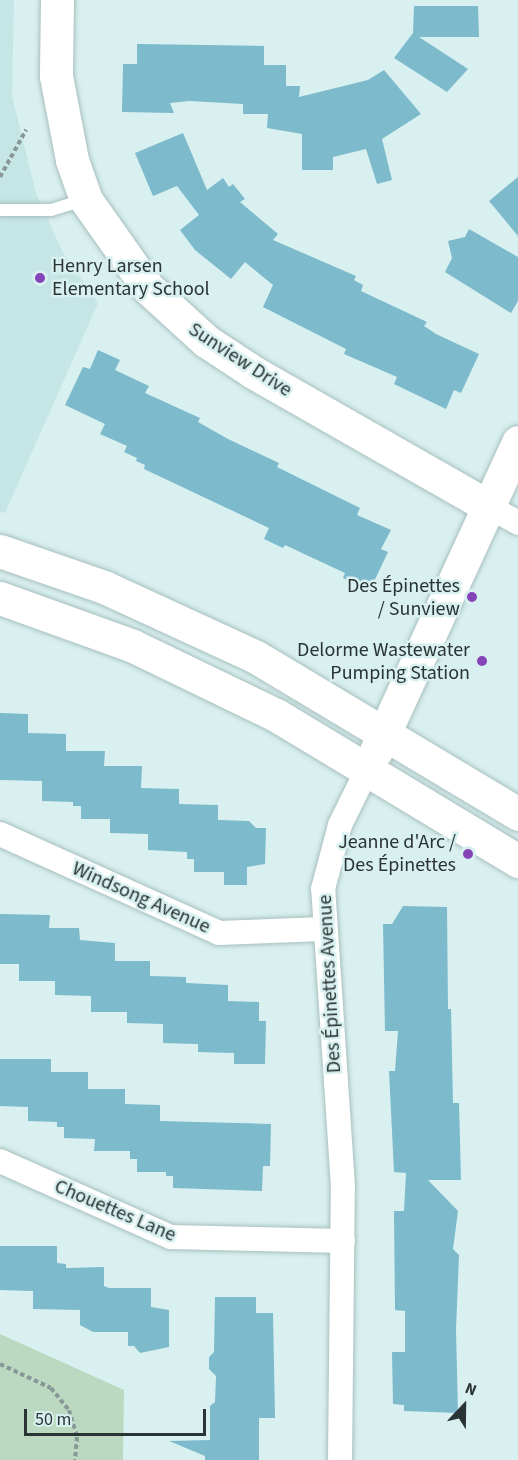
<!DOCTYPE html>
<meta charset="utf-8">
<style>
body{margin:0}
#map{position:relative;width:518px;height:1460px;overflow:hidden;background:#d8f0ef;font-family:"Source Sans 3",sans-serif}
div>[style]{position:absolute}
.built>*{inset:0;background:#c5e6e5}
.green>*{inset:0;background:#bbd9c0}
.building>*{inset:0;background:#7cbacc}
.path>*{height:4px;margin-top:-2px;transform-origin:0;background:repeating-linear-gradient(90deg,#879897 0 4.5px,transparent 0 7.5px)}
.roads{filter:drop-shadow(0 0 2px #a8bfbf) drop-shadow(0 0 2px #a8bfbf)}
.lane>*{height:12px;margin:-6px;padding:0 6px;transform-origin:6px;border-radius:6px;background:#fff}
.street>*{height:24px;margin:-12px;padding:0 12px;transform-origin:12px;border-radius:12px;background:#fff}
.secondary>*{height:33px;margin:-16.5px;padding:0 16.5px;transform-origin:16.5px;border-radius:16.5px;background:#fff}
.dots>*{width:16px;height:16px;translate:-50% -50%;box-sizing:border-box;border:3px solid #d8f0ef;border-radius:50%}
span{translate:-50% -50%;white-space:nowrap;text-align:center;line-height:1.15;-webkit-text-stroke:5px #d8f0ef;paint-order:stroke}
.poi-label{font-size:20px;color:#2b3434}
.left{translate:0 -50%;text-align:left}
.right{translate:-100% -50%;text-align:right}
.street-label{font-size:20px;color:#2b3434}
.north{position:absolute;left:434px;top:1376px;width:60px;height:60px;-webkit-text-stroke:4px #d8f0ef;paint-order:stroke;rotate:22deg;font-size:16px;font-weight:700;line-height:24px;text-align:center;color:#2b3434}
.north::after{content:'';display:block;margin:auto;width:21px;height:27px;background:#2b3434;clip-path:polygon(50% 0,100% 100%,50% 72%,0 100%)}
.scale{position:absolute;left:24px;top:1409px;width:182px;height:27px;box-sizing:border-box;border:3px solid #2b3434;border-top:0;padding-left:8px;font-size:18px;line-height:21px;white-space:nowrap;color:#2b3434;-webkit-text-stroke:4px #d8f0ef;paint-order:stroke}
</style>
<div id="map">
<div class="built">
<div style="clip-path:polygon(0 0,14px 0,12px 96px,36px 193px,63px 253px,98px 303px,5px 513px,0 512px)"></div>
</div>
<div class="green">
<div style="clip-path:polygon(0 1334px,124px 1390px,123px 1460px,0 1460px)"></div>
</div>
<div class="building">
<div style="clip-path:polygon(414px 6px,478px 6px,479px 37px,419px 37px,468px 69px,447px 92px,394px 58px,413px 33px)"></div>
<div style="clip-path:polygon(137px 44px,264px 46px,264px 65px,286px 65px,286px 86px,300px 86px,299px 97px,368px 80px,384px 70px,421px 114px,382px 139px,392px 180px,377px 184px,366px 149px,333px 157px,333px 170px,302px 170px,302px 134px,267px 128px,268px 114px,243px 114px,243px 104px,189px 101px,170px 103px,174px 113px,122px 112px,123px 64px,137px 64px)"></div>
<div style="clip-path:polygon(183px 133px,207px 190px,223px 178px,229px 187px,233px 184px,245px 199px,240px 202px,278px 234px,273px 240px,356px 276px,354px 280px,363px 285px,361px 291px,427px 322px,424px 326px,436px 334px,479px 354px,461px 393px,454px 390px,446px 409px,394px 384px,397px 377px,344px 354px,346px 349px,263px 307px,273px 285px,245px 262px,231px 279px,195px 250px,180px 230px,199px 215px,177px 186px,153px 196px,135px 153px)"></div>
<div style="clip-path:polygon(518px 177px,518px 236px,489px 201px)"></div>
<div style="clip-path:polygon(469px 229px,518px 257px,518px 301px,511px 313px,445px 272px,452px 258px,448px 241px,465px 237px)"></div>
<div style="clip-path:polygon(98px 350px,120px 360px,115px 370px,149px 386px,145px 393px,200px 418px,198px 422px,228px 439px,279px 463px,277px 467px,360px 508px,357px 515px,391px 530px,381px 549px,388px 552px,370px 590px,343px 578px,345px 573px,285px 545px,283px 548px,264px 539px,269px 528px,144px 469px,145px 465px,136px 461px,137px 458px,124px 452px,127px 446px,100px 434px,105px 424px,65px 405px,83px 367px,90px 369px)"></div>
<div style="clip-path:polygon(0 713px,28px 714px,28px 733px,66px 734px,66px 751px,105px 751px,104px 766px,142px 766px,141px 788px,179px 789px,179px 804px,218px 805px,218px 820px,249px 821px,256px 828px,266px 828px,265px 864px,247px 867px,247px 885px,224px 885px,224px 872px,194px 872px,194px 859px,187px 859px,187px 852px,148px 850px,148px 834px,110px 833px,110px 819px,81px 819px,81px 806px,73px 806px,73px 802px,42px 801px,42px 781px,0 780px)"></div>
<div style="clip-path:polygon(403px 906px,447px 907px,448px 1009px,451px 1009px,453px 1103px,459px 1103px,461px 1180px,428px 1180px,458px 1211px,453px 1249px,459px 1255px,456px 1329px,458px 1413px,404px 1411px,404px 1405px,393px 1404px,392px 1352px,405px 1352px,405px 1311px,395px 1310px,394px 1211px,404px 1211px,406px 1173px,394px 1172px,389px 1071px,395px 1071px,398px 1031px,385px 1031px,383px 924px,392px 924px)"></div>
<div style="clip-path:polygon(0 914px,50px 915px,49px 928px,79px 928px,80px 940px,115px 943px,115px 961px,150px 961px,150px 976px,186px 977px,186px 983px,228px 985px,228px 1001px,259px 1002px,259px 1021px,266px 1021px,265px 1064px,234px 1064px,234px 1053px,198px 1052px,198px 1044px,163px 1043px,163px 1024px,127px 1023px,127px 1012px,91px 1012px,91px 996px,55px 995px,55px 981px,19px 981px,19px 964px,0 964px)"></div>
<div style="clip-path:polygon(0 1059px,51px 1059px,51px 1072px,88px 1072px,88px 1089px,125px 1089px,125px 1104px,160px 1105px,160px 1121px,271px 1124px,270px 1166px,263px 1166px,262px 1191px,173px 1188px,173px 1176px,166px 1176px,166px 1172px,137px 1172px,137px 1159px,130px 1159px,130px 1151px,94px 1151px,95px 1139px,64px 1138px,64px 1127px,57px 1127px,57px 1122px,28px 1121px,28px 1107px,0 1106px)"></div>
<div style="clip-path:polygon(0 1246px,57px 1246px,57px 1263px,66px 1264px,66px 1268px,104px 1267px,104px 1286px,109px 1288px,151px 1288px,151px 1307px,169px 1310px,169px 1347px,140px 1353px,134px 1346px,128px 1346px,128px 1332px,93px 1332px,80px 1325px,80px 1310px,33px 1309px,33px 1291px,0 1290px)"></div>
<div style="clip-path:polygon(215px 1297px,256px 1297px,256px 1313px,273px 1313px,275px 1418px,259px 1418px,259px 1460px,205px 1460px,205px 1456px,169px 1441px,210px 1440px,210px 1406px,215px 1402px,216px 1376px,209px 1369px,209px 1357px,214px 1352px)"></div>
</div>
<div class="path">
<div style="left:0;top:177px;width:54px;rotate:-61deg"></div>
<div style="left:0;top:1364px;width:56px;rotate:25.2deg"></div>
<div style="left:51px;top:1388px;width:28px;rotate:51deg"></div>
<div style="left:69px;top:1410px;width:28px;rotate:73deg"></div>
<div style="left:77px;top:1437px;width:23px;rotate:95deg"></div>
</div>
<div class="roads">
<div class="lane">
<div style="left:0;top:210px;width:51px"></div>
<div style="left:51px;top:210px;width:34px;rotate:-17deg"></div>
</div>
<div class="street">
<div style="left:486px;top:505px;width:37px;rotate:29deg"></div>
<div style="left:0;top:834px;width:240px;rotate:24.3deg"></div>
<div style="left:219px;top:933px;width:104px;rotate:-2.2deg"></div>
<div style="left:0;top:1161px;width:187px;rotate:24deg"></div>
<div style="left:171px;top:1237px;width:172px;rotate:1.3deg"></div>
<div style="left:340px;top:1460px;width:273px;rotate:-89.4deg"></div>
<div style="left:343px;top:1187px;width:299px;rotate:-93.8deg"></div>
<div style="left:323px;top:889px;width:66px;rotate:-75.1deg"></div>
<div style="left:340px;top:825px;width:64px;rotate:-63.8deg"></div>
</div>
<div class="secondary">
<div style="left:57px;top:0;width:76px;rotate:90.8deg"></div>
<div style="left:56px;top:76px;width:86px;rotate:79.2deg"></div>
<div style="left:72px;top:160px;width:42px;rotate:70.7deg"></div>
<div style="left:86px;top:200px;width:108px;rotate:54.8deg"></div>
<div style="left:148px;top:288px;width:79px;rotate:42.4deg"></div>
<div style="left:206px;top:341px;width:56px;rotate:33.4deg"></div>
<div style="left:253px;top:372px;width:268px;rotate:29.7deg"></div>
<div style="left:0;top:551px;width:110px;rotate:19.1deg"></div>
<div style="left:104px;top:587px;width:167px;rotate:24.7deg"></div>
<div style="left:256px;top:657px;width:305px;rotate:30.9deg"></div>
<div style="left:0;top:598px;width:141px;rotate:19.8deg"></div>
<div style="left:133px;top:646px;width:159px;rotate:25.8deg"></div>
<div style="left:276px;top:715px;width:283px;rotate:31.1deg"></div>
<div style="left:376px;top:751px;width:340px;rotate:-65.3deg"></div>
</div>
</div>
<div class="dots">
<div style="left:40px;top:278px;background:#8543b8"></div>
<div style="left:472px;top:597px;background:#8543b8"></div>
<div style="left:482px;top:661px;background:#8543b8"></div>
<div style="left:468px;top:854px;background:#8543b8"></div>
</div>
<div class="poi-label">
<span class="left" style="left:52px;top:278px">Henry Larsen<br>Elementary School</span>
<span class="right" style="left:460px;top:598px">Des Épinettes<br>/ Sunview</span>
<span class="right" style="left:470px;top:662px">Delorme Wastewater<br>Pumping Station</span>
<span class="right" style="left:456px;top:854px">Jeanne d'Arc /<br>Des Épinettes</span>
</div>
<div class="street-label">
<span style="left:240px;top:360px;rotate:33deg">Sunview Drive</span>
<span style="left:141px;top:898px;rotate:24deg">Windsong Avenue</span>
<span style="left:330px;top:984px;rotate:-93deg">Des Épinettes Avenue</span>
<span style="left:115px;top:1211px;rotate:23deg">Chouettes Lane</span>
</div>
<div class="north">N</div>
<div class="scale">50 m</div>
</div>
